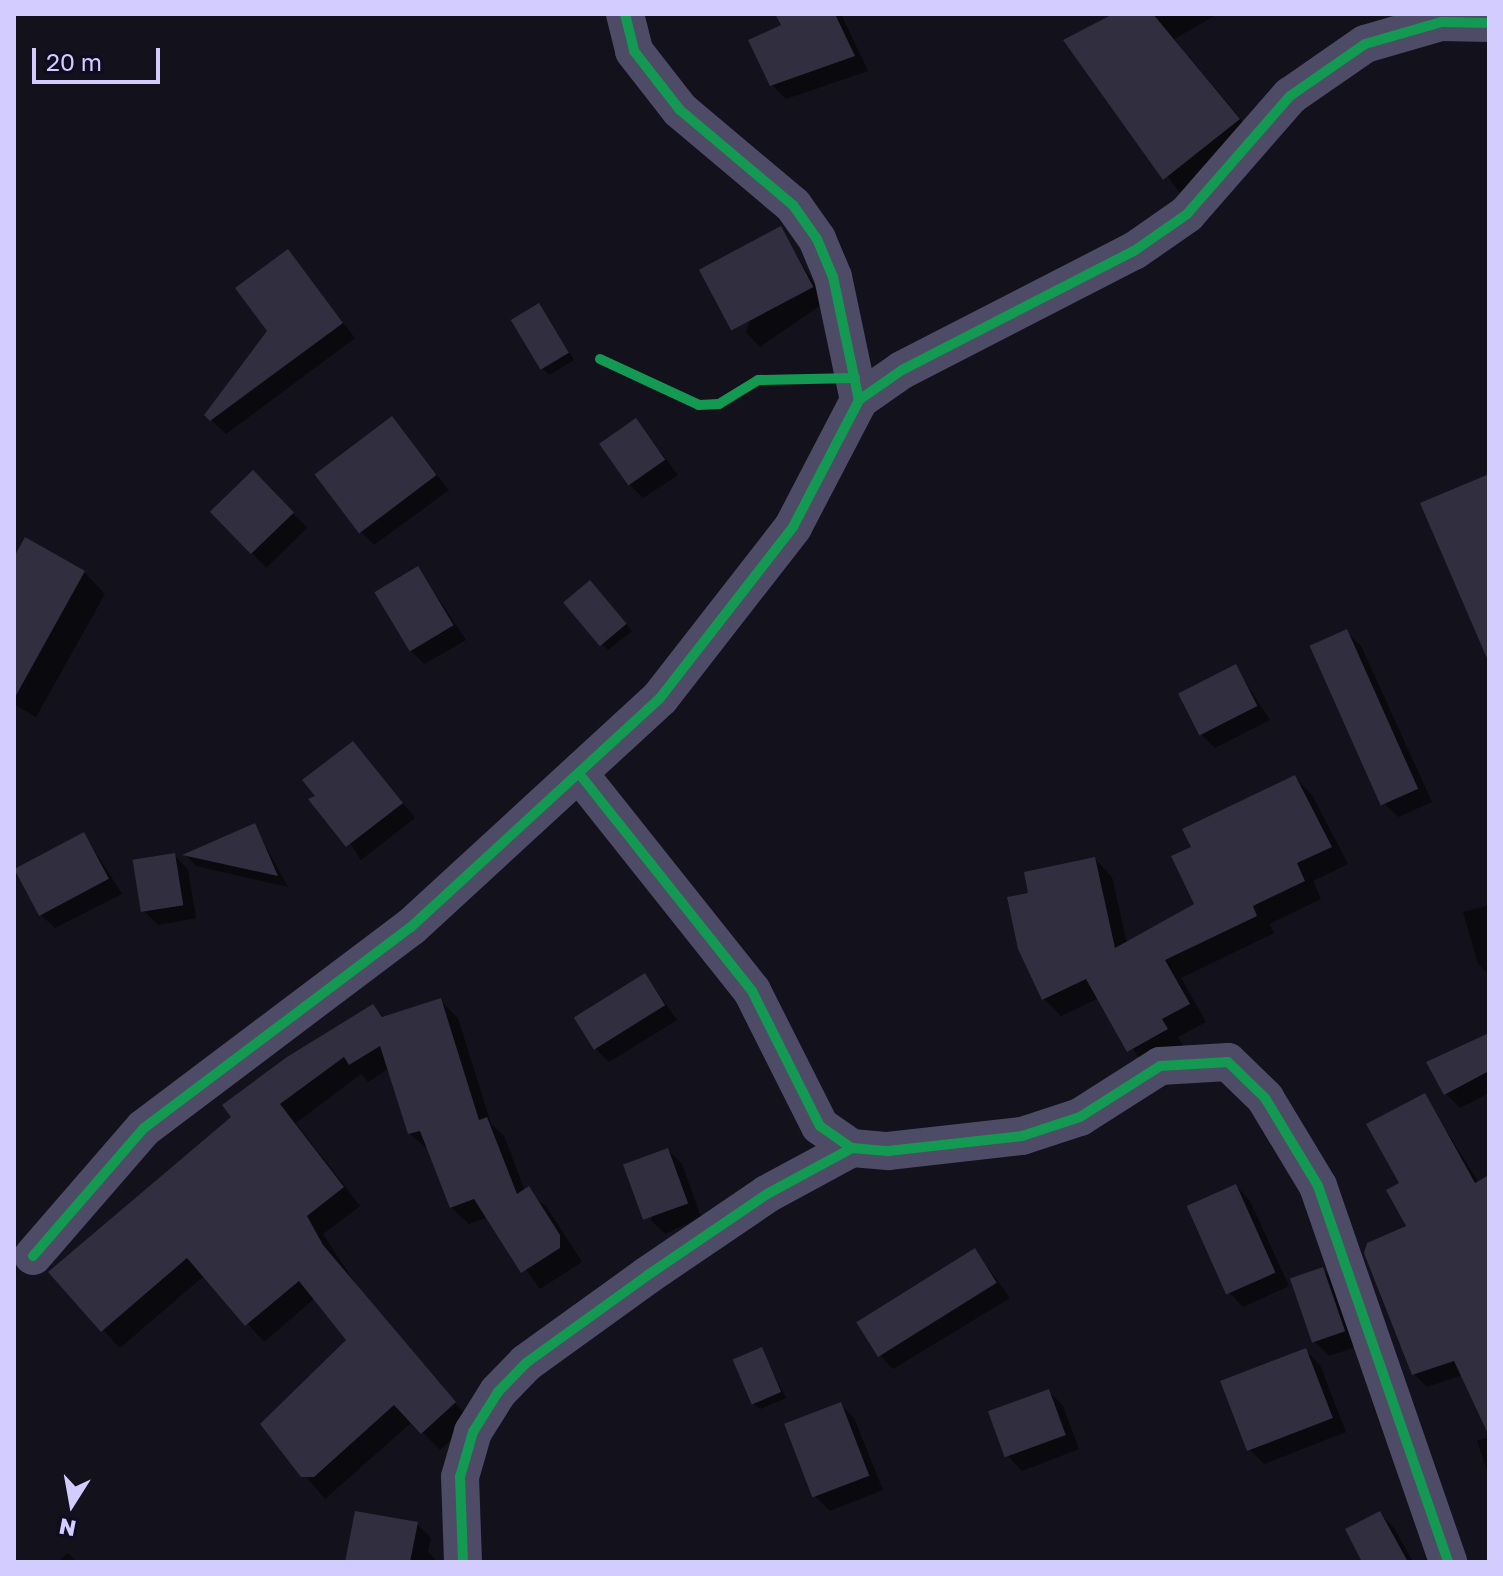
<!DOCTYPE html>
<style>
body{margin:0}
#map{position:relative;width:1503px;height:1576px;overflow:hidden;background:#12111c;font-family:"Golos Text",sans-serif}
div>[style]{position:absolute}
.shadow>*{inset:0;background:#0007;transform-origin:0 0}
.building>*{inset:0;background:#302e3f;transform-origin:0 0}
.minor>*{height:38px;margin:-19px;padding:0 19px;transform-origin:19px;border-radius:19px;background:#4d4b65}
.cycleway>*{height:10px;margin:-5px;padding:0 5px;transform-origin:5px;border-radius:5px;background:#139951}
span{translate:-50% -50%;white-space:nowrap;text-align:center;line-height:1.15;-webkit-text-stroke:8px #0f0c21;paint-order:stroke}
.frame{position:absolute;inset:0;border:16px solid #d2ccff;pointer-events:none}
.north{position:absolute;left:32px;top:1464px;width:80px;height:80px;-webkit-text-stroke:6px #0f0c21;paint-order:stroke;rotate:191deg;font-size:22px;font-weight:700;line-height:32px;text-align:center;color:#d2ccff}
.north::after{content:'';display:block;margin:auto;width:28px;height:36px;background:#d2ccff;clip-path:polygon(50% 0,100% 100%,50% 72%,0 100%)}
.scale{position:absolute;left:32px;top:48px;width:128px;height:36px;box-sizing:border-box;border:4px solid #d2ccff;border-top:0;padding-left:10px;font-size:24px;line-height:28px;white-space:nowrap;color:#d2ccff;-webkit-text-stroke:6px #0f0c21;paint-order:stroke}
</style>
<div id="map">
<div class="shadow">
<div style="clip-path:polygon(778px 14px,841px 14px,868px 71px,786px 99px,772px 85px,784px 26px)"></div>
<div style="clip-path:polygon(1112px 14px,1218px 14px,1174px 39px,1254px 135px,1180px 193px,1066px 41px)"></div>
<div style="clip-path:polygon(781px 229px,825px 302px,760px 347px,746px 332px)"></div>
<div style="clip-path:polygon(287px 252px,355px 338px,226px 434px,206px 415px,269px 331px)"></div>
<div style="clip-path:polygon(539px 306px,574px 360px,549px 375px,542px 368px)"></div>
<div style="clip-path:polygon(392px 419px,449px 490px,374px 545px,360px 531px)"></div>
<div style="clip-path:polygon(636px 420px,678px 475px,643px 498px,629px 484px)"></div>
<div style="left:253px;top:472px;width:78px;height:57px;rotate:46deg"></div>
<div style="clip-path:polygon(14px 561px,84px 572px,105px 594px,36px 717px,14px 704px)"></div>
<div style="clip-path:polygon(418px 568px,466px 640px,424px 664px,410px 650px)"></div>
<div style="clip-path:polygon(597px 590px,632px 631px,608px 650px,602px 644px)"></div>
<div style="clip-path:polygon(1347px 632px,1361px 646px,1432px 802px,1398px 817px,1384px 803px)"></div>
<div style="clip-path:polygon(1235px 666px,1270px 720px,1215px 748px,1201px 734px)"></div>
<div style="clip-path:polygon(353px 743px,415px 818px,361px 860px,319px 797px)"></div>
<div style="clip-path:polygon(1295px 777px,1312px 795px,1348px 864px,1313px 881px,1321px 899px,1269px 924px,1274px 933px,1181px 978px,1206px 1022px,1178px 1037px,1184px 1047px,1146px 1068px,1099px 998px,1061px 1016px,1043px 998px,1030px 894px,1095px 859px,1112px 877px,1127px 944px,1196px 904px,1193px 848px)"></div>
<div style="clip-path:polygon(254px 825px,288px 887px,196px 866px,185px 855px)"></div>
<div style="clip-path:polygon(84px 834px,122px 894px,55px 928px,40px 914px)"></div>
<div style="clip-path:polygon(174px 855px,188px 870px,196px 918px,158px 925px,144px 911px)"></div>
<div style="clip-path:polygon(1489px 905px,1489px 975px,1478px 964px,1463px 912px)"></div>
<div style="clip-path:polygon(645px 975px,677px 1020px,609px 1062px,595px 1048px)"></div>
<div style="clip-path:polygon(441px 1001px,458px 1018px,491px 1124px,504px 1136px,525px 1191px,546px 1206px,582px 1262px,540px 1289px,488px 1217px,469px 1224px,451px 1207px,429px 1150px,409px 1133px,389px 1068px,368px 1082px,361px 1074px,296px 1123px,360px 1206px,323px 1234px,379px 1320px,472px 1421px,440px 1450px,412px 1422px,325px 1499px,262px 1424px,349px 1340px,315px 1298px,264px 1342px,205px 1275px,120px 1348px,51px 1272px,373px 1006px,385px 1018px)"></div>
<div style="clip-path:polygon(1489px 1039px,1489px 1093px,1460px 1108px,1446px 1094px)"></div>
<div style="clip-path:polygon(1424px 1095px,1479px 1183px,1489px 1185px,1489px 1431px,1463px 1375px,1427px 1387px,1414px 1374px,1402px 1184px)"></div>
<div style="clip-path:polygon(668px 1150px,682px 1164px,701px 1217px,665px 1234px,651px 1220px)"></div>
<div style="clip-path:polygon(1236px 1186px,1250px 1201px,1289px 1286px,1243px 1307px,1229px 1292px)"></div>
<div style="clip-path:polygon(975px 1250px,1010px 1298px,893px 1369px,879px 1354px)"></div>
<div style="clip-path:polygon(1322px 1269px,1336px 1284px,1358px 1346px,1329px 1356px,1314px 1341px)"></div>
<div style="clip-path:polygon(761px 1349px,786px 1398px,760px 1409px,753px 1403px)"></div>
<div style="clip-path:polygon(1306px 1351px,1320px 1365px,1346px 1432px,1264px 1464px,1250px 1450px)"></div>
<div style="clip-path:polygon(1049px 1391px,1063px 1406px,1079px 1449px,1022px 1471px,1008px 1456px)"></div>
<div style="clip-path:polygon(840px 1404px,854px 1418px,883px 1490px,830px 1511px,816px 1497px)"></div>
<div style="clip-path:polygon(1489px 1437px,1489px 1476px,1477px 1441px)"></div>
<div style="clip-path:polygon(1380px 1513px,1394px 1528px,1413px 1562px,1365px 1562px)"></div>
<div style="clip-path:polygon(417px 1524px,431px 1538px,428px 1551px,437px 1562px,347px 1562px)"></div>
<div style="clip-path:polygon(68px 1553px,77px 1562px,57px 1562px)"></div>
</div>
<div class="building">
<div style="clip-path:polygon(775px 14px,835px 14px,855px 56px,770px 86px,748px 40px,781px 25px)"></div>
<div style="clip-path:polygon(1113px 14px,1153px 14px,1240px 119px,1163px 180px,1063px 40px)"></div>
<div style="left:781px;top:226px;width:69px;height:93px;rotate:62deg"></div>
<div style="clip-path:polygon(288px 249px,343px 323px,210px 421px,204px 415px,267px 331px,235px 288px)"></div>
<div style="left:539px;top:303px;width:58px;height:33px;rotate:59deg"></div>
<div style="left:392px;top:416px;width:74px;height:97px;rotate:53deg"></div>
<div style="left:636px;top:418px;width:51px;height:45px;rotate:55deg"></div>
<div style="left:253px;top:470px;width:59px;height:60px;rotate:46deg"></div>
<div style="clip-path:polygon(1489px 474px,1489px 663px,1420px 503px)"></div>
<div style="clip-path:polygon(25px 537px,85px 571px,14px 699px,14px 557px)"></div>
<div style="left:418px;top:566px;width:69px;height:51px;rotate:59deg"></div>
<div style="left:590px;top:580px;width:57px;height:35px;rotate:50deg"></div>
<div style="left:1347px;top:629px;width:175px;height:41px;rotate:66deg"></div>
<div style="left:1236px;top:664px;width:47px;height:65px;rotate:63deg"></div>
<div style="clip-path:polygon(353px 741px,403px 803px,346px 847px,308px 799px,315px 796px,302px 780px)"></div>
<div style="clip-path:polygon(1295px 775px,1332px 847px,1297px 863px,1305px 881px,1253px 906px,1257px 916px,1165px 960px,1190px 1004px,1162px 1019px,1168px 1029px,1127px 1052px,1086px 979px,1042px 1000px,1018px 949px,1007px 897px,1028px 893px,1024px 872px,1095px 857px,1115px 948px,1194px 904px,1171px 856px,1191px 847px,1182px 829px)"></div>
<div style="clip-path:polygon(255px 823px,278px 876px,182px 855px)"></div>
<div style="left:84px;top:832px;width:53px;height:79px;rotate:62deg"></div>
<div style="left:175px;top:853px;width:53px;height:43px;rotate:81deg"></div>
<div style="left:645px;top:973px;width:38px;height:84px;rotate:58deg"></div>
<div style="clip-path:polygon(441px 998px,479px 1120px,487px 1117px,517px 1194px,529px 1186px,560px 1235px,560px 1248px,521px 1273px,474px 1199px,450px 1208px,420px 1131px,408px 1134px,380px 1046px,349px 1065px,344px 1057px,280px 1104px,344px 1187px,307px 1216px,323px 1245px,456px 1402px,421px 1434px,394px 1405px,314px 1477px,301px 1477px,260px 1424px,346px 1340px,299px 1281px,245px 1326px,187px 1258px,101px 1332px,48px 1272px,231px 1117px,222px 1105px,287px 1057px,373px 1004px,382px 1017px)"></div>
<div style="clip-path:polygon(1489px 1033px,1489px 1071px,1444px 1095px,1426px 1062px)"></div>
<div style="clip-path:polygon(1425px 1093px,1475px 1183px,1489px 1175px,1489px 1436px,1454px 1361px,1412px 1375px,1364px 1253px,1367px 1243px,1406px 1226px,1386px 1190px,1399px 1183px,1366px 1124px)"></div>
<div style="left:668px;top:1148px;width:59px;height:48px;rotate:70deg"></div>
<div style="left:1236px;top:1184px;width:97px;height:54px;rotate:66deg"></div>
<div style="left:975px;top:1248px;width:41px;height:140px;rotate:58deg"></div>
<div style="left:1323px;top:1267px;width:68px;height:35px;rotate:71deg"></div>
<div style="left:762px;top:1347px;width:49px;height:32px;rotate:67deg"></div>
<div style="left:1306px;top:1348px;width:75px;height:92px;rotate:69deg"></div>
<div style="left:1049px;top:1389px;width:49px;height:65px;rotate:70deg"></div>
<div style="left:841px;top:1402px;width:79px;height:61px;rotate:69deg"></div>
<div style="clip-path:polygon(355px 1511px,418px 1522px,410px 1562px,345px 1562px)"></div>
<div style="clip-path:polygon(1380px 1511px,1408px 1562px,1362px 1562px,1345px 1529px)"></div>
</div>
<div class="minor">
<div style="left:625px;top:14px;width:38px;rotate:76deg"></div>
<div style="left:634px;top:51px;width:75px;rotate:52.1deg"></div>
<div style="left:680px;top:110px;width:148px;rotate:40.1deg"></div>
<div style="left:793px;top:205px;width:42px;rotate:54.8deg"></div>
<div style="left:817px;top:239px;width:41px;rotate:67.2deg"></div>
<div style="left:833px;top:277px;width:126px;rotate:78.1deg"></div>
<div style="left:581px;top:776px;width:275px;rotate:51.5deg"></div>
<div style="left:752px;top:991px;width:151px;rotate:63.3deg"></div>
<div style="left:820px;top:1126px;width:39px;rotate:35deg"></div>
<div style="left:852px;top:1148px;width:36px;rotate:5deg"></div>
<div style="left:888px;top:1151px;width:135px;rotate:-6.4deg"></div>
<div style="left:1022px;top:1136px;width:61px;rotate:-18.1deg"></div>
<div style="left:1080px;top:1117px;width:95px;rotate:-32.5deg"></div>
<div style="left:1160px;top:1066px;width:68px;rotate:-3.4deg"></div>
<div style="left:1228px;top:1062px;width:52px;rotate:44.2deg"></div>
<div style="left:1265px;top:1098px;width:103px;rotate:58.9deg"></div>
<div style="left:1318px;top:1186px;width:398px;rotate:70.9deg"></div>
<div style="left:33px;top:1256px;width:169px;rotate:-49.1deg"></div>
<div style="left:144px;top:1128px;width:334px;rotate:-37deg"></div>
<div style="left:411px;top:927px;width:338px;rotate:-42.6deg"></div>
<div style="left:660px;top:698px;width:217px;rotate:-52.1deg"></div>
<div style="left:793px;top:527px;width:143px;rotate:-62.5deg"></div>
<div style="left:859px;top:400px;width:52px;rotate:-34.9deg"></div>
<div style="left:902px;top:370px;width:261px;rotate:-27.2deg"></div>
<div style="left:1134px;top:251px;width:65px;rotate:-34.9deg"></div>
<div style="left:1187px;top:214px;width:157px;rotate:-48.9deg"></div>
<div style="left:1290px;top:96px;width:91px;rotate:-34.7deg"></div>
<div style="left:1365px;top:44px;width:79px;rotate:-16.1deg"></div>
<div style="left:1441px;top:22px;width:48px;rotate:1.2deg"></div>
<div style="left:463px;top:1562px;width:85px;rotate:-92deg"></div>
<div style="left:460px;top:1477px;width:47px;rotate:-73.9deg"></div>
<div style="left:473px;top:1432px;width:47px;rotate:-58deg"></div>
<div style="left:498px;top:1392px;width:40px;rotate:-46deg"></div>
<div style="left:526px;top:1363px;width:150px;rotate:-35.8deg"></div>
<div style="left:648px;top:1275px;width:144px;rotate:-34.2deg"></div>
<div style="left:767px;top:1194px;width:97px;rotate:-28.4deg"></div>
</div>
<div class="cycleway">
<div style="left:625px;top:14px;width:38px;rotate:76deg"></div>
<div style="left:634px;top:51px;width:75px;rotate:52.1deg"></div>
<div style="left:680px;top:110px;width:148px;rotate:40.1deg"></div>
<div style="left:793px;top:205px;width:42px;rotate:54.8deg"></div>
<div style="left:817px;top:239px;width:41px;rotate:67.2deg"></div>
<div style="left:833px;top:277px;width:126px;rotate:78.1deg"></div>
<div style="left:600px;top:359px;width:109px;rotate:24.9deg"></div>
<div style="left:699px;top:405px;width:20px;rotate:-3deg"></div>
<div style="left:719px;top:404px;width:46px;rotate:-31.6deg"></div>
<div style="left:758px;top:380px;width:97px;rotate:-1.2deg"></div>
<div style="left:581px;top:776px;width:275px;rotate:51.5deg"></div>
<div style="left:752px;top:991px;width:151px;rotate:63.3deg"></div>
<div style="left:820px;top:1126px;width:39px;rotate:35deg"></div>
<div style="left:852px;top:1148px;width:36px;rotate:5deg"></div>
<div style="left:888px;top:1151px;width:135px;rotate:-6.4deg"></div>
<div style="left:1022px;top:1136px;width:61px;rotate:-18.1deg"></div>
<div style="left:1080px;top:1117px;width:95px;rotate:-32.5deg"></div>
<div style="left:1160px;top:1066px;width:68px;rotate:-3.4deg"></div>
<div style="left:1228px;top:1062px;width:52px;rotate:44.2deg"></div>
<div style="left:1265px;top:1098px;width:103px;rotate:58.9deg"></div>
<div style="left:1318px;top:1186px;width:398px;rotate:70.9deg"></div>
<div style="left:33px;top:1256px;width:169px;rotate:-49.1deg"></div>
<div style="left:144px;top:1128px;width:334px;rotate:-37deg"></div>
<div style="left:411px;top:927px;width:338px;rotate:-42.6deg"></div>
<div style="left:660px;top:698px;width:217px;rotate:-52.1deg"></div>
<div style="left:793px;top:527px;width:143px;rotate:-62.5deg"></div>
<div style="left:859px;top:400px;width:52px;rotate:-34.9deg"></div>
<div style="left:902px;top:370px;width:261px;rotate:-27.2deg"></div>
<div style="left:1134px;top:251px;width:65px;rotate:-34.9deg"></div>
<div style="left:1187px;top:214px;width:157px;rotate:-48.9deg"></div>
<div style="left:1290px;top:96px;width:91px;rotate:-34.7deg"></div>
<div style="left:1365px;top:44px;width:79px;rotate:-16.1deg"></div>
<div style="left:1441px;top:22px;width:48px;rotate:1.2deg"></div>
<div style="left:463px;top:1562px;width:85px;rotate:-92deg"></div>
<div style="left:460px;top:1477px;width:47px;rotate:-73.9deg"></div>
<div style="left:473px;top:1432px;width:47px;rotate:-58deg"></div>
<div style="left:498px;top:1392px;width:40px;rotate:-46deg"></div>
<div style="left:526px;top:1363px;width:150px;rotate:-35.8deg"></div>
<div style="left:648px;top:1275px;width:144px;rotate:-34.2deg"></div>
<div style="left:767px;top:1194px;width:97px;rotate:-28.4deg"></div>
</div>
<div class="frame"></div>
<div class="north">N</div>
<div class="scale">20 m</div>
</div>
